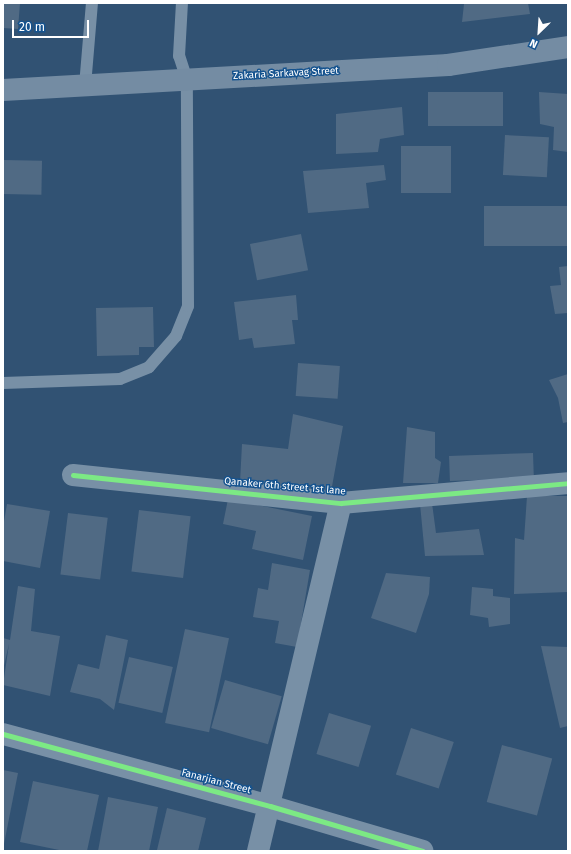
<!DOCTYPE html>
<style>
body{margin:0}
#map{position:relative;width:571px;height:854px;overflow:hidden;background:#315273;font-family:"Fira Sans",sans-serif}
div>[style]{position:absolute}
.building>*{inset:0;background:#506a84;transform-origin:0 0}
.service>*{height:12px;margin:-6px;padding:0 6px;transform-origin:6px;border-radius:6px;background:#7890a6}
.minor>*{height:22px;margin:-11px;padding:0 11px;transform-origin:11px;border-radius:11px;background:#7890a6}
.secondary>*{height:22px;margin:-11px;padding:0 11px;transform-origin:11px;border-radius:11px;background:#748ca3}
.cycleway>*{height:5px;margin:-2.5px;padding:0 2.5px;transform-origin:2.5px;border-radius:2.5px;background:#7ce984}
span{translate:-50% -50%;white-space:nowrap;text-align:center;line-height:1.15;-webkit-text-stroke:3px #15538f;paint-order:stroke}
.street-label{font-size:10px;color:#fff}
.frame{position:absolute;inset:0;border:4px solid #fff;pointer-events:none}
.north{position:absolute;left:519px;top:12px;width:40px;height:40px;-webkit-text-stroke:3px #15538f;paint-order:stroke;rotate:205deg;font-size:11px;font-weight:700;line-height:16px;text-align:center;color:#fff}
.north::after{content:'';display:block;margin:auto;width:14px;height:18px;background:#fff;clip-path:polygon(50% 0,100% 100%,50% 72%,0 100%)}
.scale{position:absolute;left:12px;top:20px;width:77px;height:18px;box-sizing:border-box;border:2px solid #fff;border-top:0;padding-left:5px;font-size:12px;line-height:14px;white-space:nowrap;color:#fff;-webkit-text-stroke:3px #15538f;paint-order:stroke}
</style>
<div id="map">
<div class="building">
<div style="clip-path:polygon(3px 3px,20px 3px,18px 29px,3px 28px)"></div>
<div style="clip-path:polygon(462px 3px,528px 3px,530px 14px,462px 22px,464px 4px)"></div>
<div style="left:503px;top:92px;width:34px;height:75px;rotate:90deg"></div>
<div style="clip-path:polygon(539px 92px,568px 94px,568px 152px,553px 150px,554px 127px,540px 124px)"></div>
<div style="clip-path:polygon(402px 107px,404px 135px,380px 139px,378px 152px,336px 154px,336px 114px)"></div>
<div style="left:505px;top:135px;width:44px;height:40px;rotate:3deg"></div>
<div style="left:401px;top:146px;width:50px;height:47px"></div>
<div style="left:3px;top:160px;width:39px;height:34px;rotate:1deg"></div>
<div style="clip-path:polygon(384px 165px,386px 180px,366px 183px,369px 208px,308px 213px,303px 171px)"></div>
<div style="left:568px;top:206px;width:40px;height:84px;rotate:90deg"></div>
<div style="left:301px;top:234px;width:37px;height:52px;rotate:79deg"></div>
<div style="clip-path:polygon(568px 266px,568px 313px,555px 314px,550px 286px,561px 285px,559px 267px)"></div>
<div style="clip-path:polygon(296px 295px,298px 320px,292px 320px,295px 344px,254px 348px,252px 338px,239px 340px,234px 302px)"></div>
<div style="clip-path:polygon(153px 307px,154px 347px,139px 347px,139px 355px,97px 356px,96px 308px)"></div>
<div style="left:298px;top:363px;width:42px;height:33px;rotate:4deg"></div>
<div style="clip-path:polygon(568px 374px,568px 422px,563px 423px,558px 398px,549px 380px)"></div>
<div style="clip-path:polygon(293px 414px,343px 426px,331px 492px,240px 482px,242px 444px,288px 449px)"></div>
<div style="clip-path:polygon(407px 427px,435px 432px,435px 458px,441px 462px,438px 483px,403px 483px)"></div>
<div style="left:533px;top:453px;width:25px;height:84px;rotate:88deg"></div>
<div style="clip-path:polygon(527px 496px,568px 496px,568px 592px,514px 594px,515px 538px,524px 540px)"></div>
<div style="clip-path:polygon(228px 499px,312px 516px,303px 560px,252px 549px,256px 531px,223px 524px)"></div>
<div style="clip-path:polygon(432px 503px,436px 533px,479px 529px,484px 555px,425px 556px,420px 504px)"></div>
<div style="clip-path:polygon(7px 504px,50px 511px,40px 568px,3px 561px,3px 527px)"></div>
<div style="left:139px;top:510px;width:52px;height:62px;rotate:7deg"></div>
<div style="left:68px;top:513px;width:40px;height:62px;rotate:7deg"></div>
<div style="clip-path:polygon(272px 563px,310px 570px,297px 647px,275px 643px,279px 621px,253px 617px,258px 588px,268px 590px)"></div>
<div style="clip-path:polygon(386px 573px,430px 577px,429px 594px,416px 633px,371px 618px)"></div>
<div style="clip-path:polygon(18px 586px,35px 589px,31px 631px,60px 636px,50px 696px,3px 685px,9px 644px,3px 670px,3px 638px,10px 640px)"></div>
<div style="clip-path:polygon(472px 587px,493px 589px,493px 596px,510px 598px,510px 624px,489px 627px,488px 618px,470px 615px)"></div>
<div style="left:185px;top:629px;width:45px;height:96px;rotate:12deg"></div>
<div style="clip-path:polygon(106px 635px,128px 640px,114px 710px,100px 699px,70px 692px,78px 664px,99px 669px)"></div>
<div style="clip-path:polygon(541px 646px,568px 647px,568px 726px,560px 728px)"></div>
<div style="left:129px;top:657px;width:45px;height:47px;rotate:13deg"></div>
<div style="left:225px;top:680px;width:59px;height:50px;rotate:16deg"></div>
<div style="left:329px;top:713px;width:44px;height:43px;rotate:17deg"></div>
<div style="left:411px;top:728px;width:45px;height:49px;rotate:18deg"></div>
<div style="left:502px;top:745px;width:52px;height:59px;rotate:15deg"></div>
<div style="clip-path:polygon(3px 770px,18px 773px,4px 844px,3px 844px)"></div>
<div style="clip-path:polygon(33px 781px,99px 795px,87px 851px,64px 851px,20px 842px)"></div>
<div style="clip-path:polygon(108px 797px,158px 807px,149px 851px,98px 851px)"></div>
<div style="clip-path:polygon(167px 808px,206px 818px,198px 851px,157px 850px)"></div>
</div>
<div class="service">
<div style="left:85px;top:86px;width:83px;rotate:-85.2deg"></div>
<div style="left:3px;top:383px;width:117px;rotate:-2deg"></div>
<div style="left:120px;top:379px;width:31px;rotate:-22deg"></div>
<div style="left:149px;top:367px;width:41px;rotate:-48.9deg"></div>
<div style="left:176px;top:336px;width:32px;rotate:-68deg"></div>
<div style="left:188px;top:306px;width:226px;rotate:-90.3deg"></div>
<div style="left:187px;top:80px;width:25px;rotate:-108deg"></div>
<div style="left:179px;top:56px;width:53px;rotate:-86.8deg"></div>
</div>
<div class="minor">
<div style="left:73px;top:475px;width:269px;rotate:6deg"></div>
<div style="left:341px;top:503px;width:228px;rotate:-5deg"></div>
<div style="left:3px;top:734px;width:277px;rotate:15.1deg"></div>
<div style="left:270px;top:806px;width:159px;rotate:16.4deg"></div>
<div style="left:258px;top:851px;width:358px;rotate:-76.6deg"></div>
</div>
<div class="secondary">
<div style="left:3px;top:90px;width:446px;rotate:-3.2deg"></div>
<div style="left:448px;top:65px;width:121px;rotate:-8.5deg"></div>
</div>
<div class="cycleway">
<div style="left:73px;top:475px;width:269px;rotate:6deg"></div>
<div style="left:341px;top:503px;width:228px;rotate:-5deg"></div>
<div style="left:3px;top:734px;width:277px;rotate:15.1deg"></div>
<div style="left:270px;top:806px;width:159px;rotate:16.4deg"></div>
</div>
<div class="street-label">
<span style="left:286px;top:74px;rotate:-3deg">Zakaria Sarkavag Street</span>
<span style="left:285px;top:487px;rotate:5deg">Qanaker 6th street 1st lane</span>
<span style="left:216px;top:782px;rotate:15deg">Fanarjian Street</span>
</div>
<div class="frame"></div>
<div class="north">N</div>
<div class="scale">20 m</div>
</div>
